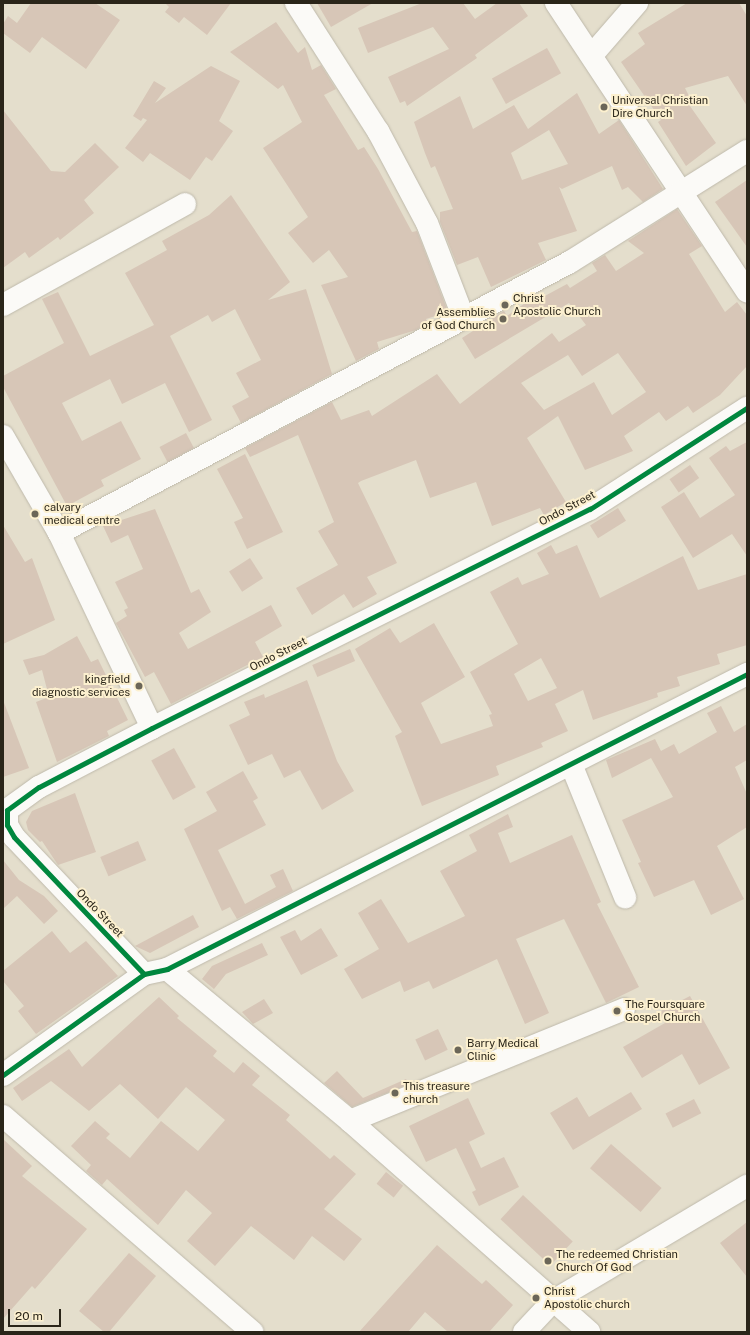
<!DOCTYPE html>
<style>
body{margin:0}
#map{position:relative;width:750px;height:1335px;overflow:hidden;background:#e4decc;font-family:"Public Sans",sans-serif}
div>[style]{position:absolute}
.building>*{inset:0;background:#d7c6b7;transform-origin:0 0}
.roads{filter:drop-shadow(0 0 1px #beb9ab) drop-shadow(0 0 1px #beb9ab)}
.minor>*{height:22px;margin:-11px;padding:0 11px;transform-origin:11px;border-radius:11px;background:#fbfaf7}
.cycleway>*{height:5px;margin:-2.5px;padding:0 2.5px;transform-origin:2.5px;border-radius:2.5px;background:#00873e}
.dots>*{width:11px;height:11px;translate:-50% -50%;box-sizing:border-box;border:2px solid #fcf0cf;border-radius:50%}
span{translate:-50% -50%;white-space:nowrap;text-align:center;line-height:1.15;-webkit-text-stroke:4px #fcf0cf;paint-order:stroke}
.poi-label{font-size:11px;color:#2a2519}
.left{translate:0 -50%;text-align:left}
.right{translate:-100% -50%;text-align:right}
.street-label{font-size:11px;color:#2a2519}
.frame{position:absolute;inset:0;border:4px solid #2a2519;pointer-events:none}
.scale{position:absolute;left:8px;top:1309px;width:53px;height:18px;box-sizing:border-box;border:2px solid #2a2519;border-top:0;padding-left:5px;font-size:12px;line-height:14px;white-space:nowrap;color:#2a2519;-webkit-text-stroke:3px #fcf0cf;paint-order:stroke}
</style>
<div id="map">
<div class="building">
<div style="clip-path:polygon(31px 3px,95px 3px,120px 20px,86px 69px,42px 37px,30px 53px,3px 33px,3px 24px,8px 16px,17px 23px)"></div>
<div style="clip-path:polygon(165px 3px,231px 3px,207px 35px,184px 17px,179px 23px,165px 12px,169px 7px)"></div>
<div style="clip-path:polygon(317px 3px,373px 3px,331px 27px)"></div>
<div style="clip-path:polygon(422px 3px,463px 3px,475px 19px,497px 3px,519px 3px,528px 16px,475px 55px,477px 58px,407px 106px,405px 101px,400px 103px,388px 77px,449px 49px,433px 27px,368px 53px,358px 28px)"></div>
<div style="clip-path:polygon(687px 3px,739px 3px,747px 16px,747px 106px,728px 76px,685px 88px,689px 96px,685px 99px,716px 143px,686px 166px,658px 122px,661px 120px,621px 62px,645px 44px,638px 33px)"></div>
<div style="clip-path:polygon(276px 22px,298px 53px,305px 47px,312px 70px,321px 65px,336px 89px,324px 95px,358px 150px,364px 147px,378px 169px,412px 232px,417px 231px,448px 312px,426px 319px,428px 323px,416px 330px,377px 342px,379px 349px,356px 361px,321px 285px,348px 277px,329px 250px,313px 263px,288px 233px,308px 217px,263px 148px,302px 122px,283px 85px,278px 89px,230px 52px)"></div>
<div style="left:547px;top:48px;width:29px;height:63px;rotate:61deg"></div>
<div style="clip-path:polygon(211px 66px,240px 81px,219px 121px,233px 131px,212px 161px,206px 157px,190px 180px,150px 153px,143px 162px,125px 148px,147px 120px,143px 118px,141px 121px,133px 116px,154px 81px,166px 88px,155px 103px)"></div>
<div style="clip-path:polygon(evenodd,577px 93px,599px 134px,619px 120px,663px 189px,643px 202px,628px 187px,622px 190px,612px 166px,562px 189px,559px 187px,577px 231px,538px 243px,546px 260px,491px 287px,478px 257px,457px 265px,440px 222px,440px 212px,453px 209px,435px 166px,431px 168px,425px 153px,414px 122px,460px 96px,473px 129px,514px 105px,528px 129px,577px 93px,549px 130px,568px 164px,522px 180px,511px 153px,549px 130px)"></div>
<div style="clip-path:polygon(3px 110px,51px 171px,65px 172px,95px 143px,119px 167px,84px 200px,94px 213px,60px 240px,58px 237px,29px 258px,25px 252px,3px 268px)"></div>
<div style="clip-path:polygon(747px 180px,747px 247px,715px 202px)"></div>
<div style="clip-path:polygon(231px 195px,290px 282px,268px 300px,306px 289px,332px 374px,241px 423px,232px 406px,249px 397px,236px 373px,261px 360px,235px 309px,212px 322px,208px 315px,170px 336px,212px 420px,189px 432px,165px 383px,122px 404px,110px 379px,62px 403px,82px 441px,121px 421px,141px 459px,101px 480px,104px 486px,67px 506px,3px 387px,3px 376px,64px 343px,42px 299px,58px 292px,90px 356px,154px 325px,125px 273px,167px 250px,162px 241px,209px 215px)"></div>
<div style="clip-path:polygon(evenodd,677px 209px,702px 246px,689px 254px,725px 312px,737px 302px,747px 315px,747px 366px,720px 395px,693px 413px,688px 406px,666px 421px,659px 412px,624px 436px,633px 451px,585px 470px,558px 416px,527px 438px,566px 502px,544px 515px,540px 508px,492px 526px,476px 482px,430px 498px,416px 460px,361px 481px,358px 483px,397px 563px,367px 577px,377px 594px,353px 608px,344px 594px,312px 615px,296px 588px,338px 565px,318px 531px,334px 522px,298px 435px,250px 457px,245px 448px,332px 402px,341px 420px,369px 410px,372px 416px,437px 374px,460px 404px,552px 333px,559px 342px,586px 325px,569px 303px,475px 359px,462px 338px,504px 311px,507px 316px,528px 301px,530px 304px,567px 284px,570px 288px,597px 271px,592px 263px,605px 255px,616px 271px,644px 253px,628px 241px,677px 209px,618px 353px,646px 392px,612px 415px,594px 382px,544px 410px,521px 383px,568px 355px,582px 376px,618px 353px)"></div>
<div style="left:186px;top:433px;width:17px;height:30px;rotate:62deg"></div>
<div style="clip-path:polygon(747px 442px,747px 556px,732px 534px,693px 558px,661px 507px,684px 492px,700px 518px,735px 495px,709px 458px,726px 446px,730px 451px)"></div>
<div style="clip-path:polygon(245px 454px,283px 532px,247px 549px,234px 522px,243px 518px,217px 469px)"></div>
<div style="left:690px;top:465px;width:16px;height:25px;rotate:55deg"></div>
<div style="left:618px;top:508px;width:15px;height:33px;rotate:58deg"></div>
<div style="clip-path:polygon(155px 509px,191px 593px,199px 589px,211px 612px,179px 633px,188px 649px,271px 605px,282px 626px,255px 642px,263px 657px,171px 704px,154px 672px,145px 677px,116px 623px,127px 616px,124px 610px,128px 608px,115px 582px,143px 569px,128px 535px,111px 543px,103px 526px)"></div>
<div style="clip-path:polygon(3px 525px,25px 562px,32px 558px,55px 620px,3px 644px)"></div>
<div style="clip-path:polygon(evenodd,551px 545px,556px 554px,577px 545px,600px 598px,683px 556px,698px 590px,747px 574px,747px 645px,717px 654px,720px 664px,677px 677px,680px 686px,657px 693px,658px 697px,593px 720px,583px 690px,555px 704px,568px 731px,541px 743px,543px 747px,496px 766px,499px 775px,422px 806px,395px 736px,402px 732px,355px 649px,390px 628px,400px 643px,434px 623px,465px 677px,421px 703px,441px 744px,493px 726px,489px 715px,492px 714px,470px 672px,518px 644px,490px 592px,518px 577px,522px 585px,549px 574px,537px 553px,551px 545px,541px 658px,557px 688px,528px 701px,514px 674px,541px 658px)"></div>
<div style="left:250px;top:558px;width:24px;height:25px;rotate:57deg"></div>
<div style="clip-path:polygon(77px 636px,91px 662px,98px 659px,128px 720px,107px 731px,109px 736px,57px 762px,36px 702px,49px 697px,42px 670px,29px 675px,23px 660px,44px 655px)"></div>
<div style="left:350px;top:649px;width:13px;height:41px;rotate:67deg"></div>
<div style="clip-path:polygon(307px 680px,337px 761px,354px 791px,322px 810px,300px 770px,284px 778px,272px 754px,248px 765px,229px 725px,250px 715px,244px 702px,264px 694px,265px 698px)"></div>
<div style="clip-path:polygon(3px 700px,29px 768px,3px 777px)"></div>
<div style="clip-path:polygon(721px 706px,734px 732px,747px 724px,747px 760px,735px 767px,747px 794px,747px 827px,717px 846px,744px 899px,711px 915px,694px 880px,654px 897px,638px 863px,641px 862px,622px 820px,673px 797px,651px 758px,612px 778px,606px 760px,655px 739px,661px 751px,674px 744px,679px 754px,717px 732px,707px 713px)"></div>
<div style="left:174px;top:748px;width:45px;height:26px;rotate:61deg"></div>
<div style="clip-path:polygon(243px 771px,258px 798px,253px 801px,266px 825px,218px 850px,245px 904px,276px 887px,270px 875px,283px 869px,293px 891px,237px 919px,230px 907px,222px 911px,184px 829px,217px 811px,206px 792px)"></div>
<div style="clip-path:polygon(75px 793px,96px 852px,58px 865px,42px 841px,40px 842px,28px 830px,26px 822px,32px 811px)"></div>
<div style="clip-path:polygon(508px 814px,513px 827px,498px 833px,510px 863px,572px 835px,601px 902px,597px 904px,639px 987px,606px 1003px,564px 919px,516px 939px,549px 1013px,525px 1024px,497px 959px,433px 989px,429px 981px,404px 992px,400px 981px,362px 999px,344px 969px,379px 949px,358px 913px,381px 899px,408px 943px,465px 916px,440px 871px,477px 851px,469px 835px)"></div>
<div style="left:138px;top:841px;width:21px;height:41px;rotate:67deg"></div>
<div style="clip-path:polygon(3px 860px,19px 880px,44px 896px,58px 911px,44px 924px,17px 896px,3px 909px)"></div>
<div style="clip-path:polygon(193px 915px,199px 927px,150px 953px,135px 946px)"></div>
<div style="clip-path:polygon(321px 928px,338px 956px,301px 975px,280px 937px,295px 930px,301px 941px)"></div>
<div style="clip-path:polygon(52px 931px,70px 953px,86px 941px,118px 976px,36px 1034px,18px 1011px,24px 1006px,3px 981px,3px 971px)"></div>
<div style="clip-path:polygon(262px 943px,268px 955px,226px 974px,214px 989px,202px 979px,212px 966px)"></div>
<div style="clip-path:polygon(690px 996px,730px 1068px,699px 1085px,682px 1054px,642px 1078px,623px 1047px,665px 1023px,659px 1012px)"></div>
<div style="clip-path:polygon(159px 997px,179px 1016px,177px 1018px,217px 1051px,213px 1056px,234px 1073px,243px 1062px,260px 1076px,252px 1085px,290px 1115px,286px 1120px,330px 1159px,334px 1155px,356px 1174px,324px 1209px,362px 1239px,344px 1261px,312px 1236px,294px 1260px,251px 1226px,215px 1266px,187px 1241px,212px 1213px,186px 1190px,158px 1225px,107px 1179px,102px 1185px,86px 1171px,91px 1165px,71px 1146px,95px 1121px,110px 1134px,106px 1138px,130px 1158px,161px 1121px,198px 1151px,225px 1120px,186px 1087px,158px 1119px,120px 1084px,89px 1111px,51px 1081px,22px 1101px,13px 1088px,69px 1049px,82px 1067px)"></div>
<div style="clip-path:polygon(264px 999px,273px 1013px,253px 1024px,242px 1012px)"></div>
<div style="left:438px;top:1029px;width:23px;height:25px;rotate:65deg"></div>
<div style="clip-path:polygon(337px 1071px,363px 1098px,406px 1079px,409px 1084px,352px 1107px,324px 1083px)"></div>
<div style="clip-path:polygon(631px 1092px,642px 1109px,573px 1150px,550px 1113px,577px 1097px,589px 1117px)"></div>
<div style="clip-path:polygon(468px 1098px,485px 1134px,469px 1142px,481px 1168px,504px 1157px,519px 1187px,479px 1206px,472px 1192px,476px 1190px,456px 1148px,426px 1162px,409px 1126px)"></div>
<div style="left:694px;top:1099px;width:16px;height:32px;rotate:63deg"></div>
<div style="clip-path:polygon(3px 1139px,32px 1166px,22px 1176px,87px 1229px,35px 1289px,32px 1286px,3px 1319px)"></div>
<div style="left:611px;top:1144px;width:67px;height:32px;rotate:41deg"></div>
<div style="left:386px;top:1172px;width:22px;height:15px;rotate:39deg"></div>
<div style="left:523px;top:1195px;width:68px;height:33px;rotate:43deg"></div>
<div style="clip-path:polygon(747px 1222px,747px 1277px,720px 1243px)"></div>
<div style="clip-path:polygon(437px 1245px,482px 1284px,486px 1280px,513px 1305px,489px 1332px,448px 1332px,425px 1312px,408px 1332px,359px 1332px)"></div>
<div style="clip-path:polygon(129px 1253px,156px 1276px,109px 1332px,104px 1332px,79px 1311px)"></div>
</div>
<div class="roads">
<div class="minor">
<div style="left:296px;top:3px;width:152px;rotate:57.4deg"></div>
<div style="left:378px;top:131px;width:104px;rotate:62deg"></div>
<div style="left:427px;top:223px;width:103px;rotate:68.9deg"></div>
<div style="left:556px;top:3px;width:346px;rotate:56.5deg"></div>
<div style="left:592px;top:55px;width:69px;rotate:-49.1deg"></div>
<div style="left:3px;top:305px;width:208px;rotate:-29deg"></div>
<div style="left:3px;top:436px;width:112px;rotate:60deg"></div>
<div style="left:59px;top:533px;width:216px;rotate:64.5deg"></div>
<div style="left:59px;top:533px;width:578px;rotate:-27.94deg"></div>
<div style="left:570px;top:262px;width:209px;rotate:-32.1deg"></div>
<div style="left:571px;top:764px;width:144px;rotate:67.9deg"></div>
<div style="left:167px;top:969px;width:238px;rotate:39.7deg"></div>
<div style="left:350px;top:1121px;width:319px;rotate:41.4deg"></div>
<div style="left:144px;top:974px;width:189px;rotate:-133.5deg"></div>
<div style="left:14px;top:837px;width:14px;rotate:-120deg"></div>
<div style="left:7px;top:825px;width:15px;rotate:-90deg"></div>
<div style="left:7px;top:810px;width:39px;rotate:-36deg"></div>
<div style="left:39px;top:787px;width:127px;rotate:-27.6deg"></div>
<div style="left:152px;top:728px;width:490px;rotate:-26.6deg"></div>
<div style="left:590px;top:509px;width:187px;rotate:-32.8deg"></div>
<div style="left:3px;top:1075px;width:173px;rotate:-35.6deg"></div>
<div style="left:144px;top:974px;width:24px;rotate:-12deg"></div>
<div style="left:167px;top:969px;width:651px;rotate:-26.96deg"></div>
<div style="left:3px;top:1116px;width:330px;rotate:40.9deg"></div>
<div style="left:350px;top:1121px;width:296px;rotate:-22.2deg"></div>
<div style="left:524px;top:1332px;width:42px;rotate:-46.9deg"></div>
<div style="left:553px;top:1301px;width:226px;rotate:-30.7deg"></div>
</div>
</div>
<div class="cycleway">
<div style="left:144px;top:974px;width:189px;rotate:-133.5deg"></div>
<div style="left:14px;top:837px;width:14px;rotate:-120deg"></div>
<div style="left:7px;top:825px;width:15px;rotate:-90deg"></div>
<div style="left:7px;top:810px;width:39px;rotate:-36deg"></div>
<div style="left:39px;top:787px;width:127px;rotate:-27.6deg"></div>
<div style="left:152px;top:728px;width:490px;rotate:-26.6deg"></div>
<div style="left:590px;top:509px;width:187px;rotate:-32.8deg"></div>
<div style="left:3px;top:1075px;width:173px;rotate:-35.6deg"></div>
<div style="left:144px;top:974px;width:24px;rotate:-12deg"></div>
<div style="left:167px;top:969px;width:651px;rotate:-26.96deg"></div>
</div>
<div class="dots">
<div style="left:604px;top:107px;background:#6b6658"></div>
<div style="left:505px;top:305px;background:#6b6658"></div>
<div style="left:503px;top:319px;background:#6b6658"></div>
<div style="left:35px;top:514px;background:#6b6658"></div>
<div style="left:139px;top:686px;background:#6b6658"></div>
<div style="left:617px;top:1011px;background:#6b6658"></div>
<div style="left:458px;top:1050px;background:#6b6658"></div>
<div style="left:395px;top:1093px;background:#6b6658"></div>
<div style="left:548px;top:1261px;background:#6b6658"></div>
<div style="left:536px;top:1298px;background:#6b6658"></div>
</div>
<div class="poi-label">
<span class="left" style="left:612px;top:107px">Universal Christian<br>Dire Church</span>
<span class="left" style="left:513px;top:305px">Christ<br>Apostolic Church</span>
<span class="right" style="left:495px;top:319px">Assemblies<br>of God Church</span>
<span class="left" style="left:44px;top:514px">calvary<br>medical centre</span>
<span class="right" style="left:130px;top:686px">kingfield<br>diagnostic services</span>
<span class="left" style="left:625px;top:1011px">The Foursquare<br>Gospel Church</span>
<span class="left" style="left:467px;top:1050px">Barry Medical<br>Clinic</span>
<span class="left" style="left:403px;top:1093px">This treasure<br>church</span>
<span class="left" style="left:556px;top:1261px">The redeemed Christian<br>Church Of God</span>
<span class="left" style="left:544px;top:1298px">Christ<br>Apostolic church</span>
</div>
<div class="street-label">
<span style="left:567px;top:508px;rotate:-28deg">Ondo Street</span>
<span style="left:278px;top:654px;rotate:-27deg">Ondo Street</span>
<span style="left:100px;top:913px;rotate:46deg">Ondo Street</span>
</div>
<div class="frame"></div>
<div class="scale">20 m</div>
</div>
